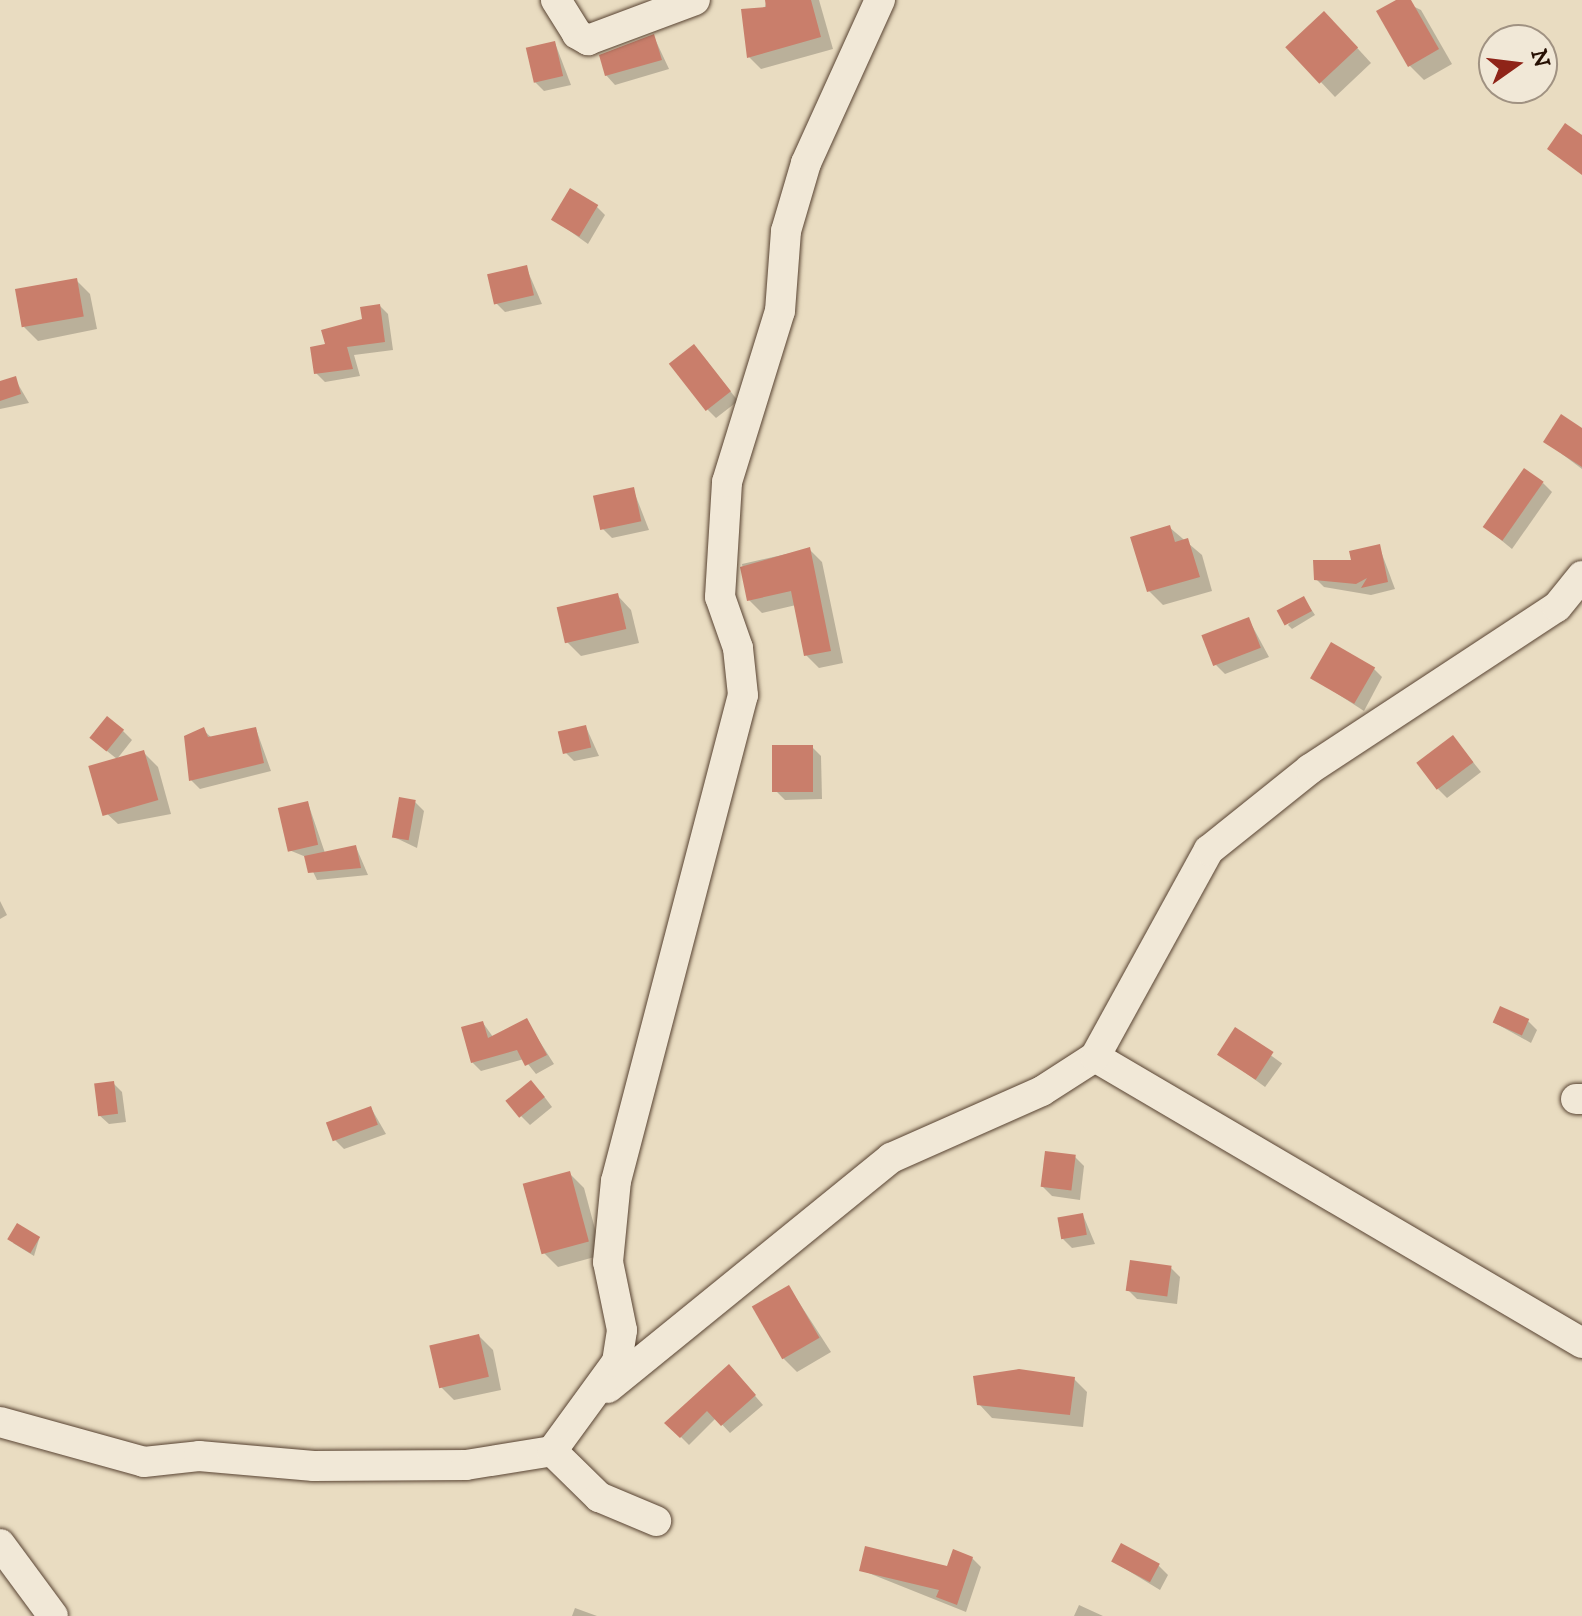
<!DOCTYPE html>
<style>
body{margin:0}
#map{position:relative;width:1582px;height:1616px;overflow:hidden;background:#e9dcc1;font-family:"IM FELL DW Pica",serif}
div>[style]{position:absolute}
.shadow>*{inset:0;background:#0003;transform-origin:0 0}
.building>*{inset:0;background:#c97e6b;transform-origin:0 0}
.roads{filter:drop-shadow(0 0 2px #584332) drop-shadow(0 0 2px #584332)}
.minor>*{height:30px;margin:-15px;padding:0 15px;transform-origin:15px;border-radius:15px;background:#f1e8d7}
span{translate:-50% -50%;white-space:nowrap;text-align:center;line-height:1.15;-webkit-text-stroke:8px #f1e8d7;paint-order:stroke}
.north{position:absolute;left:1478px;top:24px;width:80px;height:80px;box-sizing:border-box;background:#f1e8d7;border:2px solid #a09282;border-radius:50%;rotate:76deg;font-size:22px;font-weight:700;line-height:32px;text-align:center;color:#271003}
.north::after{content:'';display:block;margin:auto;width:28px;height:36px;background:#8f2418;clip-path:polygon(50% 0,100% 100%,50% 72%,0 100%)}
</style>
<div id="map">
<div class="shadow">
<div style="clip-path:polygon(767px 0,819px 0,833px 49px,761px 69px,749px 57px)"></div>
<div style="clip-path:polygon(1400px 0,1421px 10px,1452px 64px,1424px 80px,1410px 66px)"></div>
<div style="clip-path:polygon(1338px 27px,1371px 63px,1335px 97px,1288px 47px)"></div>
<div style="clip-path:polygon(654px 37px,669px 69px,615px 85px,606px 75px)"></div>
<div style="clip-path:polygon(555px 43px,571px 85px,544px 91px,535px 82px)"></div>
<div style="clip-path:polygon(596px 206px,605px 215px,588px 244px,553px 219px)"></div>
<div style="clip-path:polygon(526px 267px,542px 304px,505px 312px,496px 303px)"></div>
<div style="clip-path:polygon(76px 280px,90px 294px,97px 329px,38px 341px,24px 327px)"></div>
<div style="clip-path:polygon(380px 306px,388px 314px,393px 350px,354px 355px,360px 376px,325px 382px,316px 373px)"></div>
<div style="clip-path:polygon(703px 356px,738px 401px,716px 418px,707px 409px)"></div>
<div style="clip-path:polygon(15px 379px,29px 403px,0 409px,0 384px)"></div>
<div style="clip-path:polygon(1582px 430px,1582px 469px,1546px 442px)"></div>
<div style="clip-path:polygon(1543px 483px,1552px 492px,1512px 549px,1485px 527px)"></div>
<div style="clip-path:polygon(633px 489px,649px 530px,612px 538px,603px 529px)"></div>
<div style="clip-path:polygon(1169px 527px,1202px 555px,1212px 591px,1163px 605px,1149px 591px)"></div>
<div style="clip-path:polygon(1379px 546px,1395px 589px,1371px 595px,1324px 587px,1316px 579px)"></div>
<div style="clip-path:polygon(809px 549px,822px 562px,843px 663px,819px 668px,806px 655px,796px 605px,762px 613px,749px 600px,742px 564px)"></div>
<div style="clip-path:polygon(617px 595px,631px 610px,639px 643px,581px 656px,567px 642px)"></div>
<div style="clip-path:polygon(1307px 603px,1315px 615px,1292px 629px,1288px 625px)"></div>
<div style="clip-path:polygon(1249px 620px,1269px 657px,1225px 674px,1216px 665px)"></div>
<div style="clip-path:polygon(1373px 668px,1382px 677px,1364px 711px,1313px 678px)"></div>
<div style="clip-path:polygon(586px 727px,599px 756px,574px 761px,565px 752px)"></div>
<div style="clip-path:polygon(256px 729px,271px 771px,200px 789px,191px 780px,203px 730px,212px 738px)"></div>
<div style="clip-path:polygon(123px 731px,132px 740px,117px 759px,102px 747px)"></div>
<div style="clip-path:polygon(812px 747px,821px 756px,822px 799px,785px 800px,776px 791px)"></div>
<div style="clip-path:polygon(1461px 747px,1481px 772px,1447px 798px,1438px 789px)"></div>
<div style="clip-path:polygon(144px 753px,158px 767px,171px 814px,118px 824px,103px 810px)"></div>
<div style="clip-path:polygon(415px 802px,424px 811px,417px 848px,394px 837px)"></div>
<div style="clip-path:polygon(308px 803px,325px 853px,356px 847px,368px 875px,317px 880px,306px 857px,289px 850px)"></div>
<div style="clip-path:polygon(0 901px,7px 915px,0 919px)"></div>
<div style="clip-path:polygon(526px 1020px,554px 1064px,536px 1074px,524px 1059px,481px 1071px,472px 1062px,483px 1023px,493px 1037px)"></div>
<div style="clip-path:polygon(1528px 1021px,1537px 1030px,1531px 1043px,1495px 1023px)"></div>
<div style="left:1236px;top:1030px;width:57px;height:29px;rotate:36deg"></div>
<div style="clip-path:polygon(113px 1083px,122px 1092px,126px 1122px,109px 1124px,99px 1115px)"></div>
<div style="clip-path:polygon(540px 1091px,552px 1107px,530px 1125px,521px 1116px)"></div>
<div style="clip-path:polygon(371px 1108px,386px 1134px,344px 1149px,335px 1140px)"></div>
<div style="clip-path:polygon(1075px 1157px,1084px 1166px,1080px 1200px,1052px 1196px,1043px 1187px)"></div>
<div style="clip-path:polygon(570px 1174px,584px 1188px,602px 1255px,558px 1267px,544px 1253px)"></div>
<div style="clip-path:polygon(1083px 1215px,1095px 1244px,1072px 1248px,1063px 1239px)"></div>
<div style="clip-path:polygon(39px 1239px,34px 1256px,13px 1243px)"></div>
<div style="clip-path:polygon(1171px 1268px,1180px 1277px,1177px 1304px,1137px 1299px,1128px 1290px)"></div>
<div style="clip-path:polygon(789px 1287px,831px 1352px,797px 1372px,783px 1358px)"></div>
<div style="clip-path:polygon(479px 1336px,493px 1350px,501px 1390px,454px 1400px,440px 1386px)"></div>
<div style="clip-path:polygon(737px 1375px,763px 1405px,730px 1433px,716px 1418px,689px 1445px,667px 1423px)"></div>
<div style="clip-path:polygon(1074px 1379px,1087px 1392px,1083px 1427px,992px 1418px,979px 1404px)"></div>
<div style="clip-path:polygon(972px 1558px,981px 1567px,966px 1612px,861px 1570px,948px 1568px)"></div>
<div style="clip-path:polygon(1114px 1562px,1159px 1566px,1168px 1575px,1160px 1590px)"></div>
<div style="clip-path:polygon(1079px 1605px,1103px 1616px,1104px 1616px,1074px 1616px)"></div>
<div style="clip-path:polygon(575px 1608px,597px 1616px,572px 1616px)"></div>
</div>
<div class="building">
<div style="clip-path:polygon(765px 0,811px 0,821px 37px,747px 58px,741px 9px,766px 7px)"></div>
<div style="clip-path:polygon(1396px 0,1411px 0,1439px 49px,1408px 67px,1376px 11px)"></div>
<div style="left:1324px;top:11px;width:50px;height:53px;rotate:47deg"></div>
<div style="clip-path:polygon(654px 34px,662px 60px,605px 76px,599px 55px)"></div>
<div style="left:555px;top:41px;width:36px;height:30px;rotate:77deg"></div>
<div style="clip-path:polygon(1565px 123px,1582px 135px,1582px 175px,1547px 149px)"></div>
<div style="left:570px;top:188px;width:33px;height:37px;rotate:31deg"></div>
<div style="left:527px;top:265px;width:31px;height:41px;rotate:77deg"></div>
<div style="left:77px;top:278px;width:39px;height:63px;rotate:80deg"></div>
<div style="clip-path:polygon(380px 304px,385px 342px,347px 347px,353px 369px,314px 374px,310px 347px,325px 344px,321px 330px,362px 319px,360px 307px)"></div>
<div style="left:694px;top:344px;width:60px;height:32px;rotate:52deg"></div>
<div style="clip-path:polygon(16px 376px,21px 394px,0 401px,0 381px)"></div>
<div style="clip-path:polygon(1561px 414px,1582px 428px,1582px 467px,1543px 442px)"></div>
<div style="left:1524px;top:468px;width:24px;height:72px;rotate:35deg"></div>
<div style="left:634px;top:487px;width:35px;height:42px;rotate:78deg"></div>
<div style="clip-path:polygon(1170px 525px,1175px 542px,1188px 538px,1200px 577px,1147px 592px,1130px 537px)"></div>
<div style="clip-path:polygon(1380px 544px,1388px 582px,1361px 588px,1367px 578px,1356px 584px,1314px 580px,1313px 560px,1351px 560px,1349px 551px)"></div>
<div style="clip-path:polygon(810px 547px,831px 651px,804px 656px,791px 591px,747px 601px,740px 567px)"></div>
<div style="left:618px;top:593px;width:37px;height:63px;rotate:77deg"></div>
<div style="left:1304px;top:596px;width:17px;height:31px;rotate:62deg"></div>
<div style="left:1249px;top:617px;width:33px;height:51px;rotate:69deg"></div>
<div style="left:1331px;top:642px;width:51px;height:42px;rotate:30deg"></div>
<div style="left:107px;top:716px;width:22px;height:28px;rotate:39deg"></div>
<div style="left:586px;top:725px;width:23px;height:29px;rotate:77deg"></div>
<div style="clip-path:polygon(204px 727px,208px 737px,256px 727px,264px 763px,189px 781px,184px 736px)"></div>
<div style="left:1453px;top:735px;width:34px;height:46px;rotate:53deg"></div>
<div style="left:772px;top:745px;width:41px;height:47px"></div>
<div style="left:144px;top:750px;width:52px;height:58px;rotate:74deg"></div>
<div style="left:399px;top:797px;width:17px;height:41px;rotate:10deg"></div>
<div style="left:308px;top:801px;width:45px;height:31px;rotate:77deg"></div>
<div style="clip-path:polygon(356px 845px,361px 868px,308px 873px,304px 856px)"></div>
<div style="left:1500px;top:1006px;width:32px;height:18px;rotate:24deg"></div>
<div style="clip-path:polygon(527px 1018px,547px 1055px,525px 1066px,517px 1050px,471px 1063px,461px 1027px,483px 1021px,488px 1038px)"></div>
<div style="left:1235px;top:1027px;width:46px;height:33px;rotate:33deg"></div>
<div style="left:531px;top:1080px;width:22px;height:33px;rotate:51deg"></div>
<div style="left:114px;top:1081px;width:33px;height:20px;rotate:83deg"></div>
<div style="left:371px;top:1106px;width:20px;height:48px;rotate:70deg"></div>
<div style="left:1045px;top:1151px;width:31px;height:36px;rotate:7deg"></div>
<div style="left:570px;top:1171px;width:73px;height:49px;rotate:75deg"></div>
<div style="left:1083px;top:1213px;width:22px;height:26px;rotate:80deg"></div>
<div style="left:17px;top:1223px;width:27px;height:19px;rotate:31deg"></div>
<div style="left:1130px;top:1260px;width:42px;height:31px;rotate:8deg"></div>
<div style="left:789px;top:1285px;width:61px;height:43px;rotate:60deg"></div>
<div style="left:479px;top:1334px;width:44px;height:51px;rotate:77deg"></div>
<div style="clip-path:polygon(729px 1364px,756px 1395px,721px 1426px,707px 1411px,680px 1438px,664px 1423px)"></div>
<div style="clip-path:polygon(1019px 1369px,1075px 1377px,1070px 1415px,977px 1405px,973px 1376px)"></div>
<div style="left:1121px;top:1543px;width:44px;height:21px;rotate:28deg"></div>
<div style="clip-path:polygon(865px 1546px,947px 1566px,953px 1549px,973px 1557px,957px 1605px,936px 1597px,939px 1590px,859px 1571px)"></div>
</div>
<div class="roads">
<div class="minor">
<div style="left:556px;top:0;width:40px;rotate:58deg"></div>
<div style="left:577px;top:34px;width:13px;rotate:29deg"></div>
<div style="left:588px;top:40px;width:114px;rotate:-20.5deg"></div>
<div style="left:1095px;top:1057px;width:565px;rotate:30.42deg"></div>
<div style="left:1576px;top:1099px;width:6px"></div>
<div style="left:608px;top:1388px;width:365px;rotate:-39.1deg"></div>
<div style="left:891px;top:1158px;width:165px;rotate:-23.9deg"></div>
<div style="left:1042px;top:1091px;width:63px;rotate:-32.7deg"></div>
<div style="left:1095px;top:1057px;width:236px;rotate:-61.2deg"></div>
<div style="left:1209px;top:850px;width:129px;rotate:-38.7deg"></div>
<div style="left:1310px;top:769px;width:295px;rotate:-33.3deg"></div>
<div style="left:1557px;top:607px;width:40px;rotate:-51deg"></div>
<div style="left:0;top:1422px;width:149px;rotate:15.5deg"></div>
<div style="left:144px;top:1462px;width:55px;rotate:-6.2deg"></div>
<div style="left:199px;top:1456px;width:115px;rotate:5deg"></div>
<div style="left:314px;top:1466px;width:152px;rotate:-0.4deg"></div>
<div style="left:466px;top:1465px;width:87px;rotate:-9.2deg"></div>
<div style="left:552px;top:1451px;width:110px;rotate:-53.9deg"></div>
<div style="left:617px;top:1362px;width:32px;rotate:-81deg"></div>
<div style="left:622px;top:1330px;width:69px;rotate:-101.6deg"></div>
<div style="left:608px;top:1262px;width:81px;rotate:-84.4deg"></div>
<div style="left:616px;top:1181px;width:502px;rotate:-75.36deg"></div>
<div style="left:743px;top:695px;width:47px;rotate:-96.1deg"></div>
<div style="left:738px;top:648px;width:54px;rotate:-109.4deg"></div>
<div style="left:720px;top:597px;width:115px;rotate:-86.5deg"></div>
<div style="left:727px;top:482px;width:179px;rotate:-72.8deg"></div>
<div style="left:780px;top:311px;width:80px;rotate:-85.7deg"></div>
<div style="left:786px;top:231px;width:71px;rotate:-73.6deg"></div>
<div style="left:806px;top:163px;width:179px;rotate:-65.6deg"></div>
<div style="left:552px;top:1451px;width:66px;rotate:44.4deg"></div>
<div style="left:599px;top:1497px;width:62px;rotate:22.8deg"></div>
<div style="left:0;top:1544px;width:89px;rotate:53.6deg"></div>
</div>
</div>
<div class="north">N</div>
</div>
